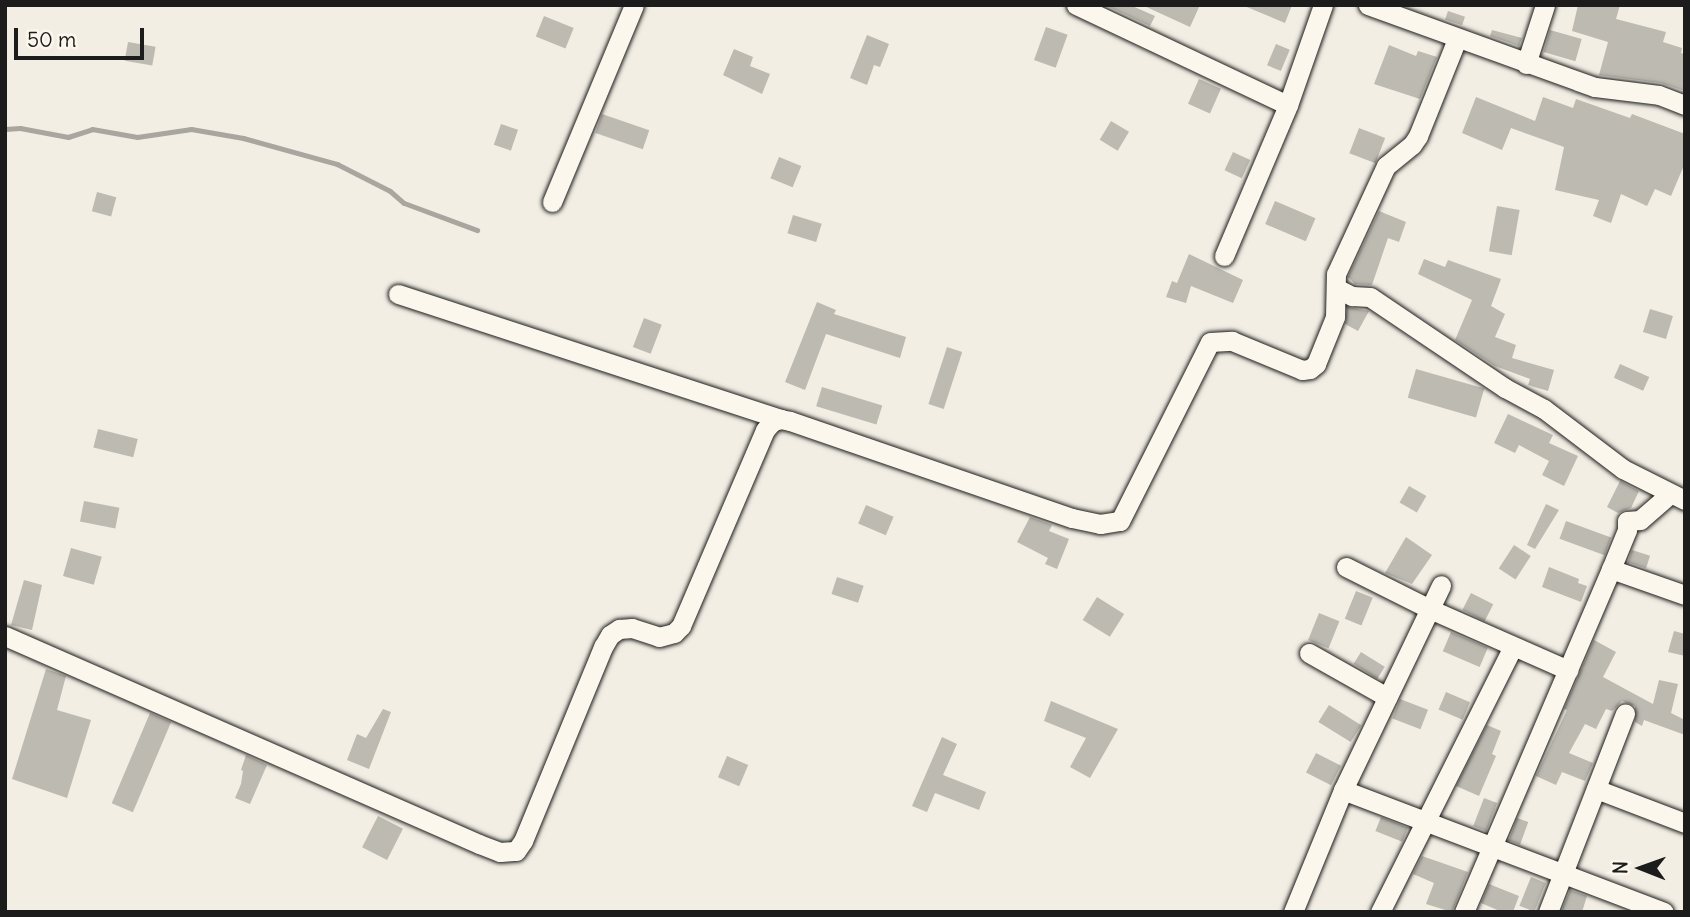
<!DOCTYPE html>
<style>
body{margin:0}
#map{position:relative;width:1690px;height:917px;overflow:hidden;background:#f2eee4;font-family:Delius,sans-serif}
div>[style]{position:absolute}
.stream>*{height:5px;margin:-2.5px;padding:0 2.5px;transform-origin:2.5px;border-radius:2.5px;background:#a9a6a0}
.building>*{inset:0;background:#bdbab1;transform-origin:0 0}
.roads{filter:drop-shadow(0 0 2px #1c1c1c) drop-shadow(0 0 2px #1c1c1c)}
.street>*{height:19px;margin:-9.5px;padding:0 9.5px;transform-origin:9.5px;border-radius:9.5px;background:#fbf7ec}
span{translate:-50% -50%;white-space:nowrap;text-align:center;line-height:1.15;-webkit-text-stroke:5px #fbf7ec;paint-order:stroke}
.frame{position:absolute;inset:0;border:7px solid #1c1c1c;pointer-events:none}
.north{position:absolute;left:1606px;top:833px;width:70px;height:70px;-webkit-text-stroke:5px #fbf7ec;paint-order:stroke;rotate:271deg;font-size:19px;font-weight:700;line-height:28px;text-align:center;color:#1c1c1c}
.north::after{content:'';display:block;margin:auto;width:24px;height:32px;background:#1c1c1c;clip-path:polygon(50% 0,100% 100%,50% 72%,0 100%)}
.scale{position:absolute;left:14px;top:28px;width:130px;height:32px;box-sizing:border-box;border:4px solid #1c1c1c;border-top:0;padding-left:9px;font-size:21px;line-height:24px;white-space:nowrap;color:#1c1c1c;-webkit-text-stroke:5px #fbf7ec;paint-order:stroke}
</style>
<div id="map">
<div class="stream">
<div style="left:5px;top:129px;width:15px;rotate:-4deg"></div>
<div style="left:20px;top:128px;width:49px;rotate:10.6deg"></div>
<div style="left:68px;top:137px;width:25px;rotate:-18deg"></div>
<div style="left:92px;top:129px;width:46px;rotate:10.1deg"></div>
<div style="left:137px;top:137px;width:55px;rotate:-8.4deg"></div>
<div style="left:191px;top:129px;width:53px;rotate:9.8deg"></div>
<div style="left:243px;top:138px;width:98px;rotate:15.5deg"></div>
<div style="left:337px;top:164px;width:59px;rotate:27deg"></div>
<div style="left:390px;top:191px;width:18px;rotate:41deg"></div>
<div style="left:404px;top:203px;width:78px;rotate:20.3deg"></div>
</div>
<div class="building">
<div style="clip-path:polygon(1105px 5px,1130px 5px,1155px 16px,1150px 26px)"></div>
<div style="clip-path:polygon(1142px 5px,1200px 5px,1190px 27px)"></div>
<div style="clip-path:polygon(1242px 5px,1292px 5px,1285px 23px)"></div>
<div style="clip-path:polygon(1578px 5px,1620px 5px,1616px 19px,1666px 32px,1663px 42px,1682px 48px,1681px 53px,1685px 54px,1685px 91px,1661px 83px,1599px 75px,1608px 42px,1572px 31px)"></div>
<div style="left:1448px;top:11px;width:18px;height:9px;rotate:19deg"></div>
<div style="left:544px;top:16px;width:32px;height:22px;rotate:22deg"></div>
<div style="left:1046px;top:27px;width:23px;height:35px;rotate:20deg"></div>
<div style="clip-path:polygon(1492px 30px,1522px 38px,1519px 46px,1490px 36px)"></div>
<div style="left:1550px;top:30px;width:33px;height:23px;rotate:16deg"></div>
<div style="clip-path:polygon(867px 35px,889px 44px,880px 67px,874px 65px,867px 85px,850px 78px)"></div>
<div style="left:128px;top:42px;width:28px;height:19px;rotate:10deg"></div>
<div style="left:1276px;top:44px;width:15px;height:23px;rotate:23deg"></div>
<div style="clip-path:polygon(1389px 45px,1416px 56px,1418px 51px,1437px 57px,1420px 99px,1374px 84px)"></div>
<div style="clip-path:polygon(734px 49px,753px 57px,750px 66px,770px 74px,762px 94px,723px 75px)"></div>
<div style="left:1199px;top:79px;width:24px;height:27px;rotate:24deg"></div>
<div style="clip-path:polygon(1476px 97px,1535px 121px,1543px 97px,1573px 108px,1576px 99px,1630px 118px,1632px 114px,1685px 134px,1685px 163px,1671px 196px,1655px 189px,1647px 206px,1621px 194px,1611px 223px,1593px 216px,1599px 200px,1555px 190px,1564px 147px,1511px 128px,1502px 150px,1462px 133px)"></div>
<div style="left:602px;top:114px;width:50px;height:20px;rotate:19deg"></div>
<div style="left:1111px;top:121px;width:21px;height:22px;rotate:31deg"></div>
<div style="left:501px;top:124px;width:18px;height:22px;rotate:19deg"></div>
<div style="left:1359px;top:128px;width:28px;height:27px;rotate:21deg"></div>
<div style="left:1233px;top:152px;width:19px;height:20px;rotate:25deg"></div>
<div style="left:779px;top:157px;width:24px;height:23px;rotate:22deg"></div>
<div style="left:97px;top:192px;width:20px;height:20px;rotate:15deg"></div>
<div style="left:1275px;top:201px;width:44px;height:25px;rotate:23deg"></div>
<div style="left:1497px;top:206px;width:23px;height:46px;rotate:10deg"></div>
<div style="clip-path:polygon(1379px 211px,1406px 222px,1399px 242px,1388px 238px,1372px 285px,1355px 284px,1348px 277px)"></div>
<div style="left:793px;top:215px;width:30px;height:19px;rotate:17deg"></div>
<div style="clip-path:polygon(1189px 254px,1243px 280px,1233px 303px,1191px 286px,1186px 303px,1166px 297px,1172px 281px,1177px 283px)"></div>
<div style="clip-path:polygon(1424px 259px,1445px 267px,1448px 260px,1501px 279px,1491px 306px,1505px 314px,1495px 337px,1516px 345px,1512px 358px,1554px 370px,1548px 391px,1528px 385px,1530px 379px,1495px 366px,1455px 340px,1472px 300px,1418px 274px)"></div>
<div style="clip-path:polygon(817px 302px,836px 310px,834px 314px,906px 337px,900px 358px,826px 334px,805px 390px,785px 382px)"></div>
<div style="clip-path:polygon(1347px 307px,1369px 311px,1358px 331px,1345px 324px)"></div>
<div style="left:1650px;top:309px;width:24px;height:24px;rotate:17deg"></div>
<div style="left:644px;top:318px;width:19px;height:31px;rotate:21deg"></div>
<div style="left:947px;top:347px;width:16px;height:60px;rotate:18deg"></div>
<div style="left:1620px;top:364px;width:32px;height:15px;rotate:24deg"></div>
<div style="left:1416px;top:369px;width:71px;height:30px;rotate:16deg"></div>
<div style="left:822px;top:387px;width:63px;height:20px;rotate:17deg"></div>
<div style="clip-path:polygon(1508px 414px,1553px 435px,1549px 443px,1578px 456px,1564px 486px,1542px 475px,1549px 461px,1519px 445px,1515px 453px,1494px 443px)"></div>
<div style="left:98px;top:429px;width:41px;height:19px;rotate:14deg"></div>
<div style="clip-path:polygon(1620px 481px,1639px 491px,1631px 508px,1618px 513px,1607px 507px)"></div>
<div style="left:1409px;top:486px;width:20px;height:19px;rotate:30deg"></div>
<div style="left:84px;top:501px;width:36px;height:21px;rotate:11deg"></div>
<div style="clip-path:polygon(1546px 504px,1559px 510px,1535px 549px,1527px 545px)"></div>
<div style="left:866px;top:505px;width:30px;height:20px;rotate:23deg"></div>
<div style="clip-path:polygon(1030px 517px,1052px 525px,1049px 531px,1069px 539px,1057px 569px,1045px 564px,1048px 558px,1017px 542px)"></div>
<div style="left:1566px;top:521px;width:48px;height:19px;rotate:20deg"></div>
<div style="clip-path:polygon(1406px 537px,1432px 555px,1412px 584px,1385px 573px)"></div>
<div style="left:1514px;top:545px;width:20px;height:28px;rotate:33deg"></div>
<div style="left:71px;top:548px;width:32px;height:29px;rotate:16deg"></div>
<div style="left:1632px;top:550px;width:19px;height:13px;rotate:18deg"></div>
<div style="clip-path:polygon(1549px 567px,1579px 579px,1578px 583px,1587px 586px,1581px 602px,1542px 587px)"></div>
<div style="left:837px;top:577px;width:28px;height:18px;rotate:18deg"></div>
<div style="clip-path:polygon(24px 580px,42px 585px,32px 630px,11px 625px)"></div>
<div style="left:1356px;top:591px;width:18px;height:30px;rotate:22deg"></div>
<div style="left:1471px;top:593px;width:25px;height:19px;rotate:27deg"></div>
<div style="left:1097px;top:597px;width:32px;height:27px;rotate:32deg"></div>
<div style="left:1319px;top:613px;width:22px;height:29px;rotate:22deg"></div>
<div style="clip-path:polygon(1674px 631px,1685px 634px,1685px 656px,1668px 652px)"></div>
<div style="left:1451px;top:632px;width:40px;height:21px;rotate:23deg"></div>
<div style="clip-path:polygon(1594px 640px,1616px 652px,1603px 677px,1627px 690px,1653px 704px,1659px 680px,1678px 684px,1671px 713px,1685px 720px,1685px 735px,1644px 720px,1642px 726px,1635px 722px,1635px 706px,1622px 701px,1612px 711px,1606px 709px,1596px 729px,1585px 724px,1569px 753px,1593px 763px,1585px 781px,1562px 772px,1556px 785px,1536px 776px,1567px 710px,1564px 709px)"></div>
<div style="left:1361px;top:652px;width:28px;height:14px;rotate:32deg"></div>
<div style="clip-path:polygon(46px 669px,66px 676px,57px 710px,91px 720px,67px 798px,12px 779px)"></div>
<div style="left:1446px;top:692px;width:26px;height:19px;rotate:23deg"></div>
<div style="left:1400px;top:699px;width:30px;height:21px;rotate:21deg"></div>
<div style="clip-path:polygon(1051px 701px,1118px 729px,1090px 778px,1070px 767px,1086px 738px,1044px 721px)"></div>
<div style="left:1329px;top:705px;width:38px;height:20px;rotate:32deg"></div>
<div style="clip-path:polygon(383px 709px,391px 712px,369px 769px,347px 760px,357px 734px,366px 738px)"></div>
<div style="left:150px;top:713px;width:23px;height:98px;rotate:23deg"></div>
<div style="clip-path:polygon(1487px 725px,1501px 731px,1492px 754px,1496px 756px,1479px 796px,1456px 786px)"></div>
<div style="clip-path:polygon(942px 737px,957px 744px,943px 775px,986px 792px,979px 810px,935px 793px,927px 812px,912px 806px)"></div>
<div style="left:1316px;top:753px;width:28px;height:22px;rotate:27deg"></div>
<div style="clip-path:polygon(246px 755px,267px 765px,250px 804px,235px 798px,241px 784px,243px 771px,241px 770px)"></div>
<div style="left:727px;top:756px;width:23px;height:23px;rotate:23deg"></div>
<div style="left:1484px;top:798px;width:14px;height:30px;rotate:21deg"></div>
<div style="left:378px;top:816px;width:28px;height:35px;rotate:27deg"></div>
<div style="left:1381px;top:817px;width:29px;height:15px;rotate:22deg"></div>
<div style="left:1517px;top:818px;width:12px;height:24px;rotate:20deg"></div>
<div style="clip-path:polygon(1422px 856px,1468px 872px,1452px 912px,1426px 904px,1434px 883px,1413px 874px)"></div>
<div style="left:1531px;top:877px;width:16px;height:31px;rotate:22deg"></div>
<div style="clip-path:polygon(1489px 884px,1519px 896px,1513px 912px,1502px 912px,1481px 903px)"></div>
<div style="clip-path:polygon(1570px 890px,1587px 896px,1582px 912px,1561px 912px)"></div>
</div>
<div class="roads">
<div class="street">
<div style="left:1076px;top:5px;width:234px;rotate:25.3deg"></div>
<div style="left:1288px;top:105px;width:106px;rotate:-70.7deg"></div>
<div style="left:1368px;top:5px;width:241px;rotate:19.9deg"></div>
<div style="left:1595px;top:87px;width:64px;rotate:7.1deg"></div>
<div style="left:1659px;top:95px;width:28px;rotate:21deg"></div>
<div style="left:1526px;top:64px;width:62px;rotate:-72.1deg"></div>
<div style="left:552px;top:202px;width:213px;rotate:-67.4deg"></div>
<div style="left:1224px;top:256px;width:164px;rotate:-67deg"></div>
<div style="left:1338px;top:289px;width:16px;rotate:27deg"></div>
<div style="left:1352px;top:296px;width:18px;rotate:3deg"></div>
<div style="left:1370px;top:297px;width:163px;rotate:34deg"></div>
<div style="left:1505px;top:388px;width:44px;rotate:28.3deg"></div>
<div style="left:1544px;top:409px;width:99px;rotate:37.2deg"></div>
<div style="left:1623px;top:469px;width:69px;rotate:26.6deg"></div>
<div style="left:398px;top:294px;width:402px;rotate:18.1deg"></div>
<div style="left:1346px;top:567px;width:96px;rotate:26.6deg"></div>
<div style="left:1432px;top:610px;width:149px;rotate:23.8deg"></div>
<div style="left:1611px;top:569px;width:78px;rotate:19.4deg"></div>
<div style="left:5px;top:636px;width:518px;rotate:23.69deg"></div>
<div style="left:479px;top:844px;width:22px;rotate:21deg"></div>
<div style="left:500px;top:852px;width:16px;rotate:-4deg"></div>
<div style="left:516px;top:851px;width:12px;rotate:-55deg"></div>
<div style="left:523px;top:841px;width:210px;rotate:-67.6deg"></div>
<div style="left:603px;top:647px;width:14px;rotate:-60deg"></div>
<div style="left:610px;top:635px;width:11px;rotate:-34deg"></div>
<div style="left:619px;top:629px;width:13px;rotate:-4deg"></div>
<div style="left:632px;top:628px;width:28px;rotate:18deg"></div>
<div style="left:659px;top:637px;width:16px;rotate:-15deg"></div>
<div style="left:674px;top:633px;width:10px;rotate:-45deg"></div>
<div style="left:681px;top:626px;width:213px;rotate:-66.8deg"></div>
<div style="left:765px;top:430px;width:11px;rotate:-49deg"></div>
<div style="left:772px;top:422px;width:9px;rotate:-21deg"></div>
<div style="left:780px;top:419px;width:10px;rotate:11deg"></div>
<div style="left:790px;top:421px;width:298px;rotate:19deg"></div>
<div style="left:1072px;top:518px;width:29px;rotate:12deg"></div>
<div style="left:1100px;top:524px;width:20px;rotate:-9deg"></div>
<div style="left:1120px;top:521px;width:200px;rotate:-63.3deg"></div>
<div style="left:1210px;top:342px;width:22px;rotate:-3deg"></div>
<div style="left:1232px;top:341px;width:76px;rotate:22.5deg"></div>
<div style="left:1302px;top:370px;width:8px;rotate:-7deg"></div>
<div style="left:1310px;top:369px;width:8px;rotate:-40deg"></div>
<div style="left:1316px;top:364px;width:51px;rotate:-68deg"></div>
<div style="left:1335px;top:317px;width:43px;rotate:-88.7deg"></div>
<div style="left:1336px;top:274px;width:119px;rotate:-65.2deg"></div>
<div style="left:1386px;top:166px;width:33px;rotate:-39deg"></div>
<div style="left:1412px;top:145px;width:11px;rotate:-56deg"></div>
<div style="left:1418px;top:136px;width:105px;rotate:-68.1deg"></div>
<div style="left:1309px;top:653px;width:90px;rotate:29.4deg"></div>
<div style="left:1596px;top:789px;width:95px;rotate:20.9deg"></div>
<div style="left:1343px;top:790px;width:343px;rotate:20.8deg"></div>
<div style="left:1293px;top:912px;width:132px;rotate:-67.7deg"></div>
<div style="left:1343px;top:790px;width:227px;rotate:-64.4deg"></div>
<div style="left:1380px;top:912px;width:297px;rotate:-63.4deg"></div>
<div style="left:1464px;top:912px;width:373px;rotate:-66.8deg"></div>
<div style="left:1611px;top:569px;width:42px;rotate:-67.7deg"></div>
<div style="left:1627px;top:530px;width:9px;rotate:-90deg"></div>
<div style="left:1627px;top:521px;width:13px;rotate:-4deg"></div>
<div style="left:1640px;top:520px;width:38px;rotate:-41deg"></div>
<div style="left:1548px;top:912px;width:213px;rotate:-68.8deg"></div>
</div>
</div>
<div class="frame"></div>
<div class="north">N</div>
<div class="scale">50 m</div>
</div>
